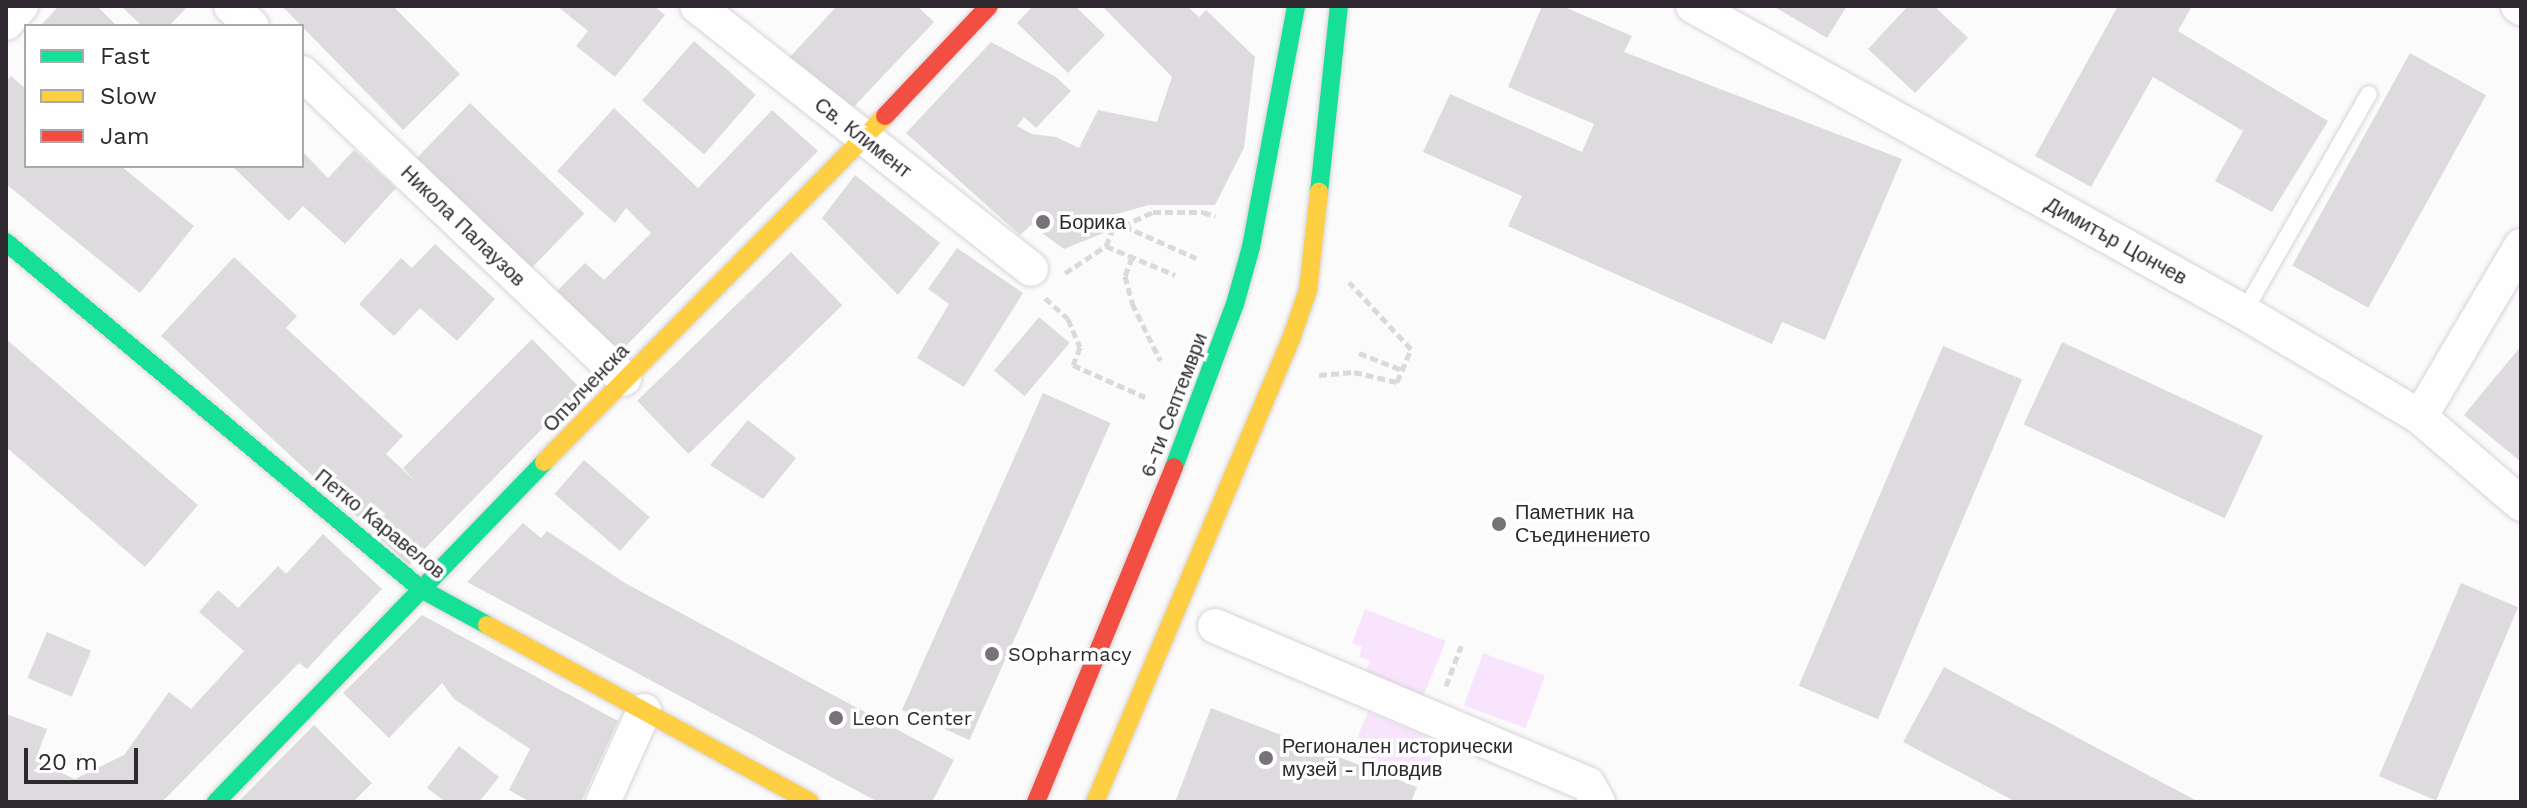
<!DOCTYPE html>
<meta charset="utf-8">
<style>
body{margin:0}
#map{position:relative;width:2527px;height:808px;overflow:hidden;background:#fcfbfc;font-family:"Work Sans",sans-serif}
div>[style]{position:absolute}
.green>*{inset:0;background:#f8e5fd;transform-origin:0 0}
.building>*{inset:0;background:#dedbde;transform-origin:0 0}
.path>*{height:5px;margin-top:-2.5px;transform-origin:0;background:repeating-linear-gradient(90deg,#dadada 0 8px,transparent 0 12px)}
.roads{filter:drop-shadow(0 0 2px #d6d3d6) drop-shadow(0 0 2px #d6d3d6)}
.lane>*{height:16px;margin:-8px;padding:0 8px;transform-origin:8px;border-radius:8px;background:#fffeff}
.street>*{height:34px;margin:-17px;padding:0 17px;transform-origin:17px;border-radius:17px;background:#fffeff}
.fast>*{height:18px;margin:-9px;padding:0 9px;transform-origin:9px;border-radius:9px;background:#16e098}
.slow>*{height:18px;margin:-9px;padding:0 9px;transform-origin:9px;border-radius:9px;background:#ffcf43}
.jam>*{height:18px;margin:-9px;padding:0 9px;transform-origin:9px;border-radius:9px;background:#f24e42}
.dots>*{width:22px;height:22px;translate:-50% -50%;box-sizing:border-box;border:4px solid #fff;border-radius:50%}
span{translate:-50% -50%;white-space:nowrap;text-align:center;line-height:1.15;-webkit-text-stroke:7px #fff;paint-order:stroke}
.street-label{font-size:20px;color:#2e292f}
.poi-label{font-size:20px;color:#2e292f}
.left{translate:0 -50%;text-align:left}
.frame{position:absolute;inset:0;border:8px solid #2e292f;pointer-events:none}
.legend{position:absolute;left:24px;top:24px;width:280px;height:144px;box-sizing:border-box;background:#fff;border:2px solid #aba9ac;margin:0;padding:10px 14px;list-style:none;font-size:24px;color:#2e292f}
.legend li{display:flex;align-items:center;gap:16px;height:40px}
.legend b{width:40px;border:2px solid #aba9ac}
.scale{position:absolute;left:24px;top:748px;width:114px;height:36px;box-sizing:border-box;border:4px solid #2e292f;border-top:0;padding-left:10px;font-size:24px;line-height:28px;white-space:nowrap;color:#2e292f;-webkit-text-stroke:6px #fff;paint-order:stroke}
</style>
<div id="map">
<div class="green">
<div style="clip-path:polygon(1365px 609px,1446px 641px,1423px 697px,1365px 675px,1370px 661px,1359px 657px,1362px 647px,1352px 643px)"></div>
<div style="left:1483px;top:653px;width:66px;height:56px;rotate:20deg"></div>
<div style="left:1368px;top:712px;width:76px;height:45px;rotate:23deg"></div>
</div>
<div class="building">
<div style="clip-path:polygon(59px 6px,97px 6px,117px 26px,40px 26px)"></div>
<div style="clip-path:polygon(121px 6px,188px 6px,169px 26px,142px 26px)"></div>
<div style="clip-path:polygon(282px 6px,393px 6px,460px 74px,403px 130px)"></div>
<div style="clip-path:polygon(557px 6px,654px 6px,665px 15px,615px 77px,576px 46px,588px 31px)"></div>
<div style="clip-path:polygon(837px 6px,917px 6px,934px 22px,847px 114px,788px 59px)"></div>
<div style="clip-path:polygon(1033px 6px,1075px 6px,1105px 35px,1068px 73px,1017px 23px)"></div>
<div style="clip-path:polygon(1102px 6px,1187px 6px,1199px 17px,1206px 10px,1255px 57px,1244px 148px,1215px 205px,1149px 205px,1113px 215px,1106px 232px,1064px 249px,1031px 225px,1020px 235px,906px 133px,991px 42px,1056px 77px,1071px 91px,1036px 128px,1024px 117px,1017px 126px,1032px 134px,1056px 137px,1079px 148px,1098px 110px,1157px 122px,1172px 77px)"></div>
<div style="clip-path:polygon(1542px 6px,1562px 6px,1632px 36px,1624px 52px,1902px 159px,1825px 340px,1782px 322px,1772px 344px,1508px 226px,1522px 196px,1423px 152px,1450px 94px,1582px 152px,1594px 124px,1508px 87px)"></div>
<div style="clip-path:polygon(1773px 6px,1847px 6px,1827px 38px)"></div>
<div style="clip-path:polygon(1908px 6px,1934px 6px,1968px 38px,1915px 93px,1868px 49px)"></div>
<div style="clip-path:polygon(2118px 6px,2192px 6px,2178px 31px,2328px 121px,2272px 212px,2215px 181px,2243px 131px,2153px 77px,2091px 187px,2035px 156px)"></div>
<div style="left:694px;top:41px;width:82px;height:79px;rotate:41deg"></div>
<div style="left:2410px;top:53px;width:87px;height:243px;rotate:29deg"></div>
<div style="clip-path:polygon(11px 76px,26px 89px,26px 166px,121px 166px,194px 226px,140px 293px,6px 184px,6px 82px)"></div>
<div style="left:470px;top:103px;width:159px;height:79px;rotate:44deg"></div>
<div style="clip-path:polygon(614px 108px,698px 188px,772px 110px,818px 151px,619px 353px,556px 292px,585px 263px,604px 280px,651px 233px,626px 208px,615px 223px,557px 171px)"></div>
<div style="clip-path:polygon(354px 150px,396px 188px,345px 244px,303px 206px,289px 221px,232px 166px,302px 166px,302px 151px,328px 178px)"></div>
<div style="clip-path:polygon(855px 175px,940px 243px,898px 295px,822px 218px)"></div>
<div style="clip-path:polygon(435px 244px,495px 299px,457px 341px,420px 308px,394px 336px,359px 304px,401px 258px,412px 268px)"></div>
<div style="clip-path:polygon(957px 248px,1023px 293px,964px 387px,917px 358px,949px 304px,928px 289px)"></div>
<div style="left:791px;top:252px;width:74px;height:214px;rotate:46deg"></div>
<div style="clip-path:polygon(234px 257px,297px 316px,286px 328px,403px 436px,386px 454px,416px 482px,403px 468px,532px 339px,581px 389px,409px 565px,161px 336px)"></div>
<div style="left:1039px;top:317px;width:40px;height:70px;rotate:40deg"></div>
<div style="clip-path:polygon(6px 339px,198px 505px,145px 567px,6px 447px)"></div>
<div style="left:2062px;top:342px;width:222px;height:91px;rotate:25deg"></div>
<div style="left:1943px;top:346px;width:86px;height:369px;rotate:23deg"></div>
<div style="clip-path:polygon(2521px 346px,2521px 462px,2464px 415px)"></div>
<div style="left:1043px;top:393px;width:74px;height:347px;rotate:24deg"></div>
<div style="clip-path:polygon(748px 420px,796px 458px,763px 499px,710px 465px)"></div>
<div style="left:584px;top:460px;width:87px;height:45px;rotate:41deg"></div>
<div style="clip-path:polygon(523px 523px,541px 538px,547px 531px,625px 583px,954px 760px,932px 802px,878px 802px,467px 582px)"></div>
<div style="clip-path:polygon(323px 534px,382px 589px,307px 669px,299px 663px,162px 802px,6px 802px,6px 714px,47px 729px,35px 761px,75px 779px,124px 755px,169px 692px,191px 709px,244px 651px,199px 612px,218px 590px,238px 608px,278px 566px,286px 574px)"></div>
<div style="left:2461px;top:583px;width:62px;height:210px;rotate:23deg"></div>
<div style="clip-path:polygon(422px 615px,618px 721px,581px 802px,530px 802px,509px 790px,530px 749px,454px 699px,442px 683px,389px 738px,343px 693px)"></div>
<div style="left:47px;top:632px;width:48px;height:50px;rotate:23deg"></div>
<div style="clip-path:polygon(1944px 667px,2199px 802px,2016px 802px,1903px 742px)"></div>
<div style="clip-path:polygon(1211px 708px,1417px 787px,1411px 802px,1175px 802px)"></div>
<div style="clip-path:polygon(314px 725px,372px 783px,353px 802px,238px 802px)"></div>
<div style="clip-path:polygon(459px 746px,499px 777px,479px 802px,446px 802px,427px 788px)"></div>
</div>
<div class="path">
<div style="left:1124px;top:226px;width:79px;rotate:24deg"></div>
<div style="left:1106px;top:246px;width:75px;rotate:22.8deg"></div>
<div style="left:1132px;top:257px;width:20px;rotate:110deg"></div>
<div style="left:1125px;top:276px;width:28px;rotate:75deg"></div>
<div style="left:1132px;top:303px;width:64px;rotate:63.8deg"></div>
<div style="left:1065px;top:273px;width:49px;rotate:-33.4deg"></div>
<div style="left:1106px;top:246px;width:16px;rotate:-68deg"></div>
<div style="left:1112px;top:231px;width:45px;rotate:-24.9deg"></div>
<div style="left:1153px;top:212px;width:50px"></div>
<div style="left:1203px;top:212px;width:13px;rotate:18deg"></div>
<div style="left:1045px;top:298px;width:31px;rotate:42deg"></div>
<div style="left:1068px;top:319px;width:30px;rotate:67deg"></div>
<div style="left:1080px;top:347px;width:19px;rotate:111deg"></div>
<div style="left:1073px;top:365px;width:79px;rotate:24deg"></div>
<div style="left:1359px;top:353px;width:46px;rotate:21.6deg"></div>
<div style="left:1319px;top:375px;width:35px;rotate:-5deg"></div>
<div style="left:1354px;top:372px;width:44px;rotate:13.1deg"></div>
<div style="left:1397px;top:382px;width:36px;rotate:-67deg"></div>
<div style="left:1411px;top:349px;width:91px;rotate:-132.8deg"></div>
<div style="left:1446px;top:686px;width:43px;rotate:-69.4deg"></div>
</div>
<div class="roads">
<div class="lane">
<div style="left:2244px;top:312px;width:251px;rotate:-60.2deg"></div>
</div>
<div class="street">
<div style="left:231px;top:6px;width:29px;rotate:44deg"></div>
<div style="left:697px;top:6px;width:425px;rotate:38.2deg"></div>
<div style="left:1693px;top:6px;width:630px;rotate:29.05deg"></div>
<div style="left:2244px;top:312px;width:205px;rotate:30.8deg"></div>
<div style="left:2420px;top:417px;width:133px;rotate:40.7deg"></div>
<div style="left:2518px;top:6px;width:4px;rotate:34deg"></div>
<div style="left:6px;top:23px;width:23px;rotate:-49deg"></div>
<div style="left:302px;top:73px;width:444px;rotate:43.5deg"></div>
<div style="left:2420px;top:417px;width:199px;rotate:-59.4deg"></div>
<div style="left:1215px;top:626px;width:405px;rotate:23deg"></div>
<div style="left:1588px;top:784px;width:21px;rotate:61deg"></div>
<div style="left:603px;top:802px;width:100px;rotate:-65.7deg"></div>
</div>
<div class="fast">
<div style="left:1319px;top:192px;width:187px;rotate:-83.9deg"></div>
<div style="left:6px;top:242px;width:541px;rotate:39.9deg"></div>
<div style="left:421px;top:589px;width:75px;rotate:28.6deg"></div>
<div style="left:1174px;top:467px;width:174px;rotate:-69.5deg"></div>
<div style="left:1235px;top:304px;width:59px;rotate:-74.3deg"></div>
<div style="left:1251px;top:247px;width:245px;rotate:-79.4deg"></div>
<div style="left:216px;top:802px;width:472px;rotate:-46deg"></div>
</div>
<div class="slow">
<div style="left:544px;top:462px;width:486px;rotate:-45.4deg"></div>
<div style="left:487px;top:625px;width:368px;rotate:28.7deg"></div>
<div style="left:1095px;top:802px;width:503px;rotate:-67.06deg"></div>
<div style="left:1291px;top:339px;width:52px;rotate:-70.9deg"></div>
<div style="left:1308px;top:290px;width:99px;rotate:-83.6deg"></div>
</div>
<div class="jam">
<div style="left:885px;top:116px;width:151px;rotate:-46.6deg"></div>
<div style="left:1036px;top:802px;width:362px;rotate:-67.6deg"></div>
</div>
</div>
<div class="dots">
<div style="left:1043px;top:222px;background:#767277"></div>
<div style="left:1499px;top:524px;background:#767277"></div>
<div style="left:992px;top:654px;background:#767277"></div>
<div style="left:836px;top:718px;background:#767277"></div>
<div style="left:1266px;top:758px;background:#767277"></div>
</div>
<div class="street-label">
<span style="left:863px;top:138px;rotate:38deg">Св. Климент</span>
<span style="left:463px;top:226px;rotate:44deg">Никола Палаузов</span>
<span style="left:2116px;top:241px;rotate:29deg">Димитър Цончев</span>
<span style="left:586px;top:388px;rotate:-46deg">Опълченска</span>
<span style="left:1174px;top:405px;rotate:-69deg">6-ти Септември</span>
<span style="left:380px;top:524px;rotate:39deg">Петко Каравелов</span>
</div>
<div class="poi-label">
<span class="left" style="left:1059px;top:222px">Борика</span>
<span class="left" style="left:1515px;top:524px">Паметник на<br>Съединението</span>
<span class="left" style="left:1008px;top:654px">SOpharmacy</span>
<span class="left" style="left:852px;top:718px">Leon Center</span>
<span class="left" style="left:1282px;top:758px">Регионален исторически<br>музей - Пловдив</span>
</div>
<div class="frame"></div>
<ul class="legend">
<li><b style="height:10px;background:#16e098"></b>Fast</li>
<li><b style="height:10px;background:#ffcf43"></b>Slow</li>
<li><b style="height:10px;background:#f24e42"></b>Jam</li>
</ul>
<div class="scale">20 m</div>
</div>
